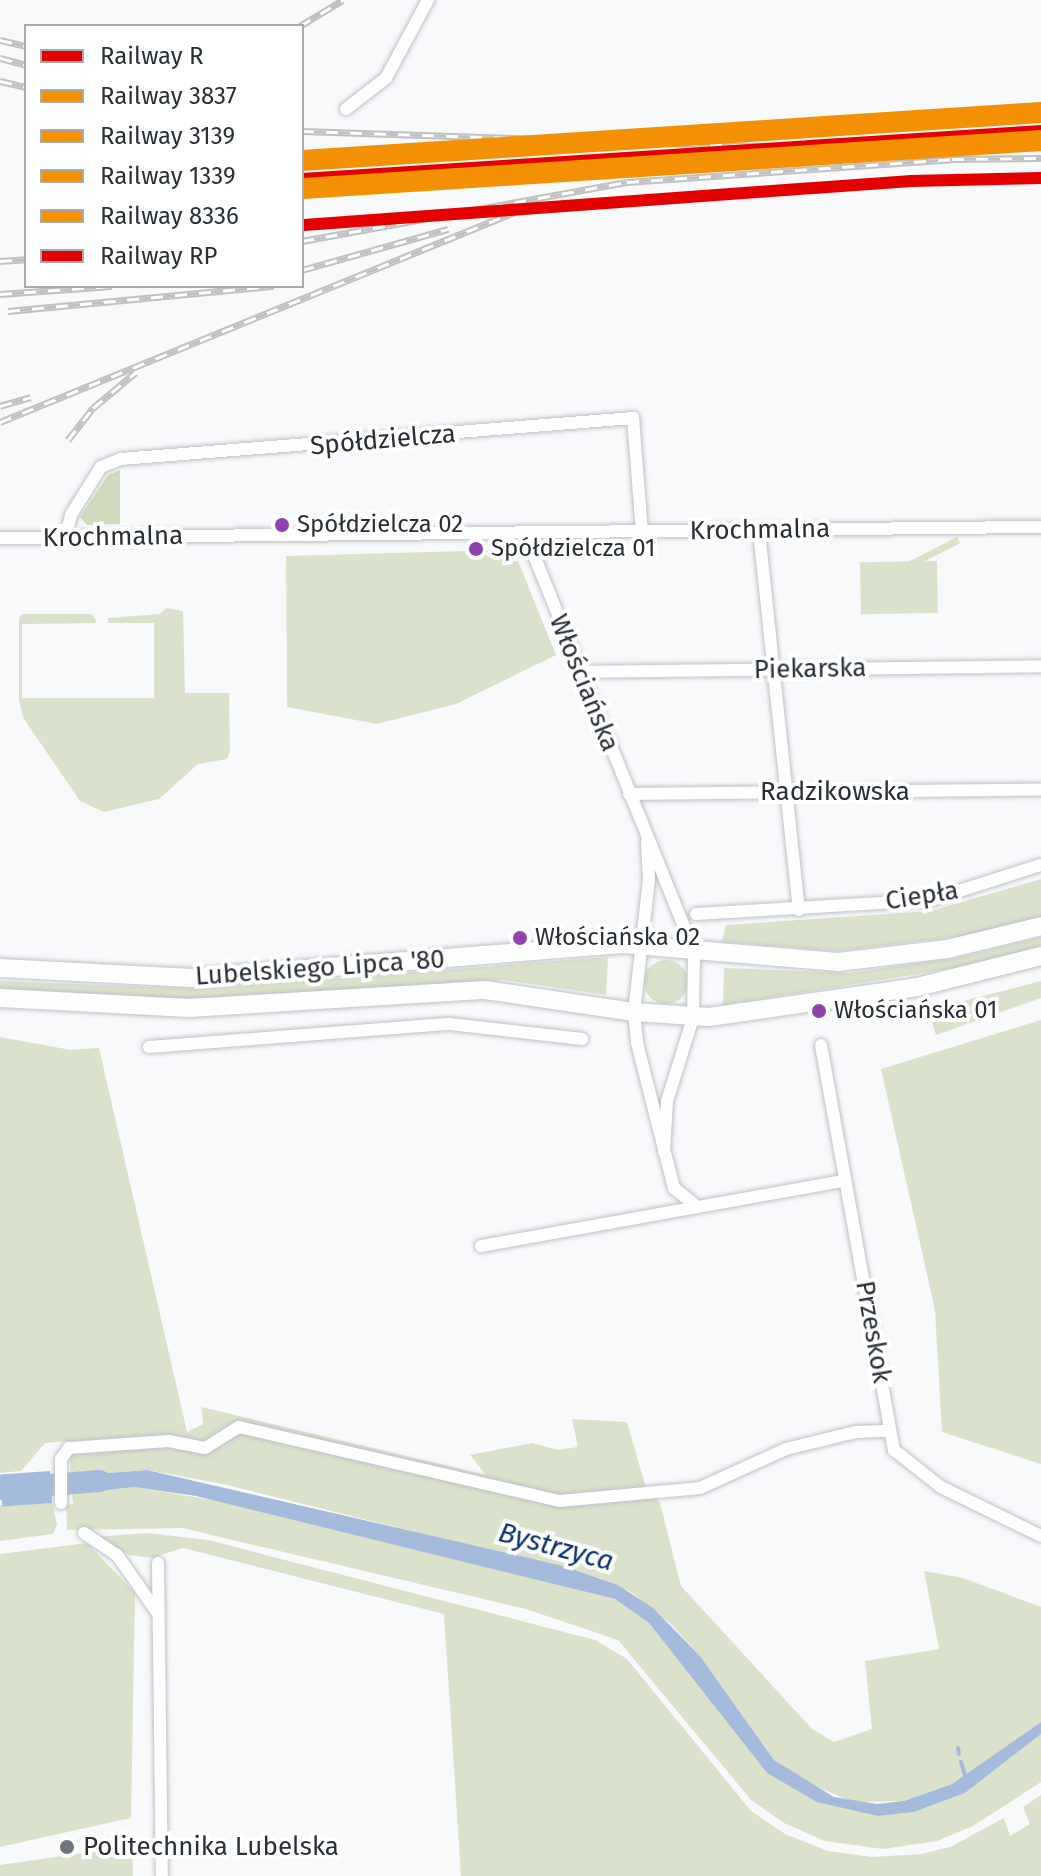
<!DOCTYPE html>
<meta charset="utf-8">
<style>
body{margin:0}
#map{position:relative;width:1041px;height:1876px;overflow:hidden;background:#f7f9fb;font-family:"Fira Sans",sans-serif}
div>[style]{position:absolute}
.green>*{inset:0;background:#dae2cb;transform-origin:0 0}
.round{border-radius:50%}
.forest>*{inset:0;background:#d0dabc}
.water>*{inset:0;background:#a4bbdc;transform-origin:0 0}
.stream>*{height:4px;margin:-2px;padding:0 2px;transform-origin:2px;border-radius:2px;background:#a4bbdc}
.river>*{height:22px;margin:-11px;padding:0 11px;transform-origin:11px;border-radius:11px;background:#a4bbdc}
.roads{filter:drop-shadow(0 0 2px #bec1c6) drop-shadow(0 0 2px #bec1c6)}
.street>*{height:12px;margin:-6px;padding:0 6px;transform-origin:6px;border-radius:6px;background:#fefefe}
.secondary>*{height:18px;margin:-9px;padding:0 9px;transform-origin:9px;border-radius:9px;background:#fefefe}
.rail>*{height:7px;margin-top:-3.5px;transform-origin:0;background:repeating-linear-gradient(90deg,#fff 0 12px,#c1c1c2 0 24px);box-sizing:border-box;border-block:2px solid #c1c1c2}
.rail-1>*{height:12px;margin:-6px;padding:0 6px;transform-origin:6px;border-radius:6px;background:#e50000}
.rail-2>*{height:12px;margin:-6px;padding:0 6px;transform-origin:6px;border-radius:6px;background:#f49003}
.rail-3>*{height:12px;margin:-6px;padding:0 6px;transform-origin:6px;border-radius:6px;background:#f49003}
.rail-4>*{height:12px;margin:-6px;padding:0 6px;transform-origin:6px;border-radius:6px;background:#f49003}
.rail-5>*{height:12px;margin:-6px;padding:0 6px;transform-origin:6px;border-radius:6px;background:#f49003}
.rail-6>*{height:12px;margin:-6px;padding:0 6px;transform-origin:6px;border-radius:6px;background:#e50000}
.dots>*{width:22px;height:22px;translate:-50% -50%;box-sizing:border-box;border:4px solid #fff;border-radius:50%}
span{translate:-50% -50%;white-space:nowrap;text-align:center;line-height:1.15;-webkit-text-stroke:8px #fff;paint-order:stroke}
.bus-label{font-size:24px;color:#282f37}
.left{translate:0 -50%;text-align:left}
.street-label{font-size:26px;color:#282f37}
.poi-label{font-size:26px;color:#282f37}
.water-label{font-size:28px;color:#06336b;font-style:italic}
.legend{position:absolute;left:24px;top:24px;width:280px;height:264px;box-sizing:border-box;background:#fff;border:2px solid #a9acaf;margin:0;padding:10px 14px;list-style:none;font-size:24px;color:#282f37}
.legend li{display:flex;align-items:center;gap:16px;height:40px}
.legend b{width:40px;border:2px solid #a9acaf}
</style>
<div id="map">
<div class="green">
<div style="left:957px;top:537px;width:7px;height:104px;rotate:63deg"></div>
<div style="clip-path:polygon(504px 550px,505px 562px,518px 561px,556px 655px,456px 704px,377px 724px,287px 707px,286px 556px)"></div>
<div style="left:937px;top:561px;width:52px;height:77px;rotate:89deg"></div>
<div style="clip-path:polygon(166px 608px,183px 611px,185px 693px,229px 693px,230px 752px,227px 759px,198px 764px,159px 799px,104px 812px,80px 801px,24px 719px,19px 701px,19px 618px,22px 614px,92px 614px,97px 623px,22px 624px,22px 698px,154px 698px,154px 623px,108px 623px,108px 618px,160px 614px)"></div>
<div style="clip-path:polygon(1041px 879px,1041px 917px,971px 935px,837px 951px,722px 942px,726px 925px,931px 911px)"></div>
<div style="clip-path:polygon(1041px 937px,1041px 946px,974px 965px,723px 1005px,724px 968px,849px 973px,961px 957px)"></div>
<div style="clip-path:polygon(608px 957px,606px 995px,504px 980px,219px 998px,97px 998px,0 988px,0 981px,200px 989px)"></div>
<div class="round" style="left:644px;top:960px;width:44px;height:44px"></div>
<div style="clip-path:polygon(1041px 981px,1041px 998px,936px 1035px,928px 1010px)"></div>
<div style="clip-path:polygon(1041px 1020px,1041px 1464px,942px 1432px,935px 1310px,881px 1069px)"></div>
<div style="clip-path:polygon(0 1037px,71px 1050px,99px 1048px,187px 1432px,203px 1424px,201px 1407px,486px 1475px,470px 1455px,532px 1443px,558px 1450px,578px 1447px,572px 1419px,627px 1422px,645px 1485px,660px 1503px,681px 1586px,812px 1729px,834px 1742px,872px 1729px,865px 1661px,939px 1649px,924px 1571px,963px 1578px,1041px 1607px,1041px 1722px,952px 1784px,904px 1801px,852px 1802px,809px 1783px,774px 1760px,700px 1656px,672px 1625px,631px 1592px,600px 1578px,223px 1484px,147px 1470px,71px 1476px,69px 1441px,45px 1443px,21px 1471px,0 1473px)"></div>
<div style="clip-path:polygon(134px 1487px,225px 1502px,615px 1599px,649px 1623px,767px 1773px,878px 1816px,914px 1812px,965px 1793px,1041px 1734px,1041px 1782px,973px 1826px,937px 1841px,883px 1849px,825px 1841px,784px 1823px,751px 1800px,618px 1640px,526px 1609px,182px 1528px,67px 1530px,66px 1505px,73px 1504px,72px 1494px)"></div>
<div style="clip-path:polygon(52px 1503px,57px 1524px,53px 1534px,0 1541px,0 1505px)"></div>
<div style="clip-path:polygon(147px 1533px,208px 1540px,595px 1640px,627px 1659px,751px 1811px,785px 1834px,828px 1851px,872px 1857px,922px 1854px,950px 1847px,1004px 1818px,1010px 1836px,1030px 1824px,1023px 1807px,1041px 1795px,1041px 1876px,461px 1876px,444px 1614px,183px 1548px,151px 1558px,129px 1555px,95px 1537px)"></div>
<div style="clip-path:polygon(87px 1543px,135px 1593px,131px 1818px,0 1847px,0 1554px)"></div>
<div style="clip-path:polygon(132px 1846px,133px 1876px,0 1876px,0 1865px)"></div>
</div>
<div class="forest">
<div style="clip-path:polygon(120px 470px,120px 524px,87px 525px,80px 517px,108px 475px)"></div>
</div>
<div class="water">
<div style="clip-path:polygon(147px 1470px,563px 1566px,618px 1585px,653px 1608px,700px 1656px,774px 1760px,834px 1797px,877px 1804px,904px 1801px,952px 1784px,1041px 1722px,1041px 1734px,965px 1793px,914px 1812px,878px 1816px,817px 1802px,767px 1773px,649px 1623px,615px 1599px,196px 1496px,134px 1487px,72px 1494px,71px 1476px)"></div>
<div style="left:50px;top:1471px;width:32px;height:50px;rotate:86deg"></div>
</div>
<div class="stream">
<div style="left:958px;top:1748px;width:6px;rotate:81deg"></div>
<div style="left:961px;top:1762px;width:17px;rotate:73deg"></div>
</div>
<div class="river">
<div style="left:0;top:1489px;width:100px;rotate:-4.6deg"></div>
</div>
<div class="roads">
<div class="street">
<div style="left:346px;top:109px;width:51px;rotate:-37.8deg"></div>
<div style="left:386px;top:78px;width:89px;rotate:-61.7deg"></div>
<div style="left:759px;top:531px;width:381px;rotate:84deg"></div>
<div style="left:525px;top:533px;width:452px;rotate:68deg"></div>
<div style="left:694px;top:952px;width:66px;rotate:90.9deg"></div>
<div style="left:693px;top:1018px;width:87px;rotate:107.4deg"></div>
<div style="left:667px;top:1101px;width:51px;rotate:93.4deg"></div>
<div style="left:0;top:538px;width:1041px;rotate:-0.61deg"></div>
<div style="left:65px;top:538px;width:24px;rotate:-75deg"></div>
<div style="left:71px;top:515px;width:57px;rotate:-58deg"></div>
<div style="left:101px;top:467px;width:22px;rotate:-22deg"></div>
<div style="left:121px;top:459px;width:514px;rotate:-4.58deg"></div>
<div style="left:633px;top:418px;width:114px;rotate:85.5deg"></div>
<div style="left:580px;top:672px;width:461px;rotate:-0.7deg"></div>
<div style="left:629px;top:794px;width:412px;rotate:-0.6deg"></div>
<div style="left:647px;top:842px;width:37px;rotate:87deg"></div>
<div style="left:649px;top:879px;width:134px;rotate:96.4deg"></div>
<div style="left:634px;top:1012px;width:31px;rotate:84deg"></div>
<div style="left:637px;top:1043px;width:150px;rotate:75.7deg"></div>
<div style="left:674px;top:1188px;width:27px;rotate:39deg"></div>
<div style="left:696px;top:914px;width:235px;rotate:-3.4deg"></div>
<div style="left:931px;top:900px;width:115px;rotate:-17.7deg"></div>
<div style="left:821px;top:1045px;width:412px;rotate:79.8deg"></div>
<div style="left:894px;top:1450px;width:60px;rotate:38.2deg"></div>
<div style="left:941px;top:1487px;width:111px;rotate:26.1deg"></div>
<div style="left:149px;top:1047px;width:302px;rotate:-4.4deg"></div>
<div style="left:450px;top:1024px;width:133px;rotate:6.5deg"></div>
<div style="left:481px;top:1246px;width:369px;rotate:-10.2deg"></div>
<div style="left:61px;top:1503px;width:44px;rotate:-90deg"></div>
<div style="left:61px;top:1459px;width:14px;rotate:-54deg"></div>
<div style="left:69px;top:1448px;width:100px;rotate:-4deg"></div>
<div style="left:169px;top:1441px;width:37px;rotate:11deg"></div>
<div style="left:205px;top:1448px;width:40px;rotate:-32deg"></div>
<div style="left:239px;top:1427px;width:329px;rotate:13deg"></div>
<div style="left:560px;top:1501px;width:141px;rotate:-5.3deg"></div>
<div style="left:700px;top:1488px;width:94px;rotate:-24.4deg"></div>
<div style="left:786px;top:1449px;width:71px;rotate:-13.8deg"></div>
<div style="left:855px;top:1432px;width:35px;rotate:-2deg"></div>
<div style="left:84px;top:1533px;width:40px;rotate:34deg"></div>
<div style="left:117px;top:1555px;width:70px;rotate:54.9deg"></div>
<div style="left:158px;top:1563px;width:313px;rotate:89.3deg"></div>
</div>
<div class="secondary">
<div style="left:0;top:968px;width:192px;rotate:3deg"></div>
<div style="left:192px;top:978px;width:432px;rotate:-4.5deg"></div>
<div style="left:623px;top:944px;width:216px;rotate:4.8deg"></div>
<div style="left:838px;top:962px;width:110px;rotate:-6.8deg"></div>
<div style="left:947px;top:949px;width:97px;rotate:-13.7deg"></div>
<div style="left:0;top:998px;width:189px;rotate:3deg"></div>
<div style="left:189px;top:1008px;width:297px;rotate:-3.5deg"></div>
<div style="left:485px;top:990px;width:151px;rotate:8.4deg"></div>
<div style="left:634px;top:1012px;width:75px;rotate:3.8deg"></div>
<div style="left:709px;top:1017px;width:210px;rotate:-8.2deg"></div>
<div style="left:917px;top:987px;width:128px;rotate:-14deg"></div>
</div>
</div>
<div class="rail">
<div style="left:300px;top:26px;width:50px;rotate:-31.2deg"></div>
<div style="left:0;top:40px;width:27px;rotate:13deg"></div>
<div style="left:0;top:58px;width:27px;rotate:15deg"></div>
<div style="left:0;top:81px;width:27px;rotate:13deg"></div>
<div style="left:302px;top:131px;width:541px;rotate:1.91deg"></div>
<div style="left:302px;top:241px;width:330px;rotate:-10.3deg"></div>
<div style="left:627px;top:182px;width:326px;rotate:-4deg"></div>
<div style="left:952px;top:159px;width:89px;rotate:-0.6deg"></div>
<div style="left:0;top:261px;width:26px;rotate:-4deg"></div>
<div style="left:302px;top:270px;width:152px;rotate:-15.7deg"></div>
<div style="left:0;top:294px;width:112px;rotate:-4.1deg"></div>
<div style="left:8px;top:311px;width:267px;rotate:-5.4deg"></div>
<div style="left:0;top:406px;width:32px;rotate:-16deg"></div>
<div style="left:0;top:422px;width:564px;rotate:-22.2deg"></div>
<div style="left:68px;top:440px;width:41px;rotate:-52deg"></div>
<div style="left:93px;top:408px;width:55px;rotate:-39.8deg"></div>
</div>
<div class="rail-1">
<div style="left:302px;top:179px;width:741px;rotate:-3.72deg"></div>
</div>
<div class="rail-2">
<div style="left:303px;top:184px;width:740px;rotate:-3.72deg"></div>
</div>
<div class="rail-3">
<div style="left:302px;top:156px;width:740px;rotate:-3.72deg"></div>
</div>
<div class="rail-4">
<div style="left:303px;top:193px;width:740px;rotate:-3.72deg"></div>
</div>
<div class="rail-5">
<div style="left:302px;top:165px;width:741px;rotate:-3.72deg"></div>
</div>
<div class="rail-6">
<div style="left:304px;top:225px;width:609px;rotate:-4.15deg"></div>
<div style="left:911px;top:181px;width:130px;rotate:-1.3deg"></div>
</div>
<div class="dots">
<div style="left:282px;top:525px;background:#8e44ad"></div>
<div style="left:476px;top:549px;background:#8e44ad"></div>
<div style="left:520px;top:938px;background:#8e44ad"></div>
<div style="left:819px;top:1011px;background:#8e44ad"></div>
<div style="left:67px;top:1847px;background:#70767c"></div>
</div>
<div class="bus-label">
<span class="left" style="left:297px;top:525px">Spółdzielcza 02</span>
<span class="left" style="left:491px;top:549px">Spółdzielcza 01</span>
<span class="left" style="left:535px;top:938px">Włościańska 02</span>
<span class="left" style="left:834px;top:1011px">Włościańska 01</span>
</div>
<div class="street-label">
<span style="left:383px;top:440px;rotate:-5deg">Spółdzielcza</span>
<span style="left:760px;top:530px;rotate:-1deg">Krochmalna</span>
<span style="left:113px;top:537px;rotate:-1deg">Krochmalna</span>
<span style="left:810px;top:669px;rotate:-1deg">Piekarska</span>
<span style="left:584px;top:683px;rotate:68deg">Włościańska</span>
<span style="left:835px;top:792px">Radzikowska</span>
<span style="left:922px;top:896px;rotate:-9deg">Ciepła</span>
<span style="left:320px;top:968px;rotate:-4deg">Lubelskiego Lipca '80</span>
<span style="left:873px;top:1332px;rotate:80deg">Przeskok</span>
</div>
<div class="poi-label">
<span class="left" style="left:83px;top:1847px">Politechnika Lubelska</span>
</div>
<div class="water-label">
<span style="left:556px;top:1547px;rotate:15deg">Bystrzyca</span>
</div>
<ul class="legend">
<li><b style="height:10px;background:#e50000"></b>Railway R</li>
<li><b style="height:10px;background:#f49003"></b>Railway 3837</li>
<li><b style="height:10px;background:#f49003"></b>Railway 3139</li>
<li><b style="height:10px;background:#f49003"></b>Railway 1339</li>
<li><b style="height:10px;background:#f49003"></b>Railway 8336</li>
<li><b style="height:10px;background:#e50000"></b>Railway RP</li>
</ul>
</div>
